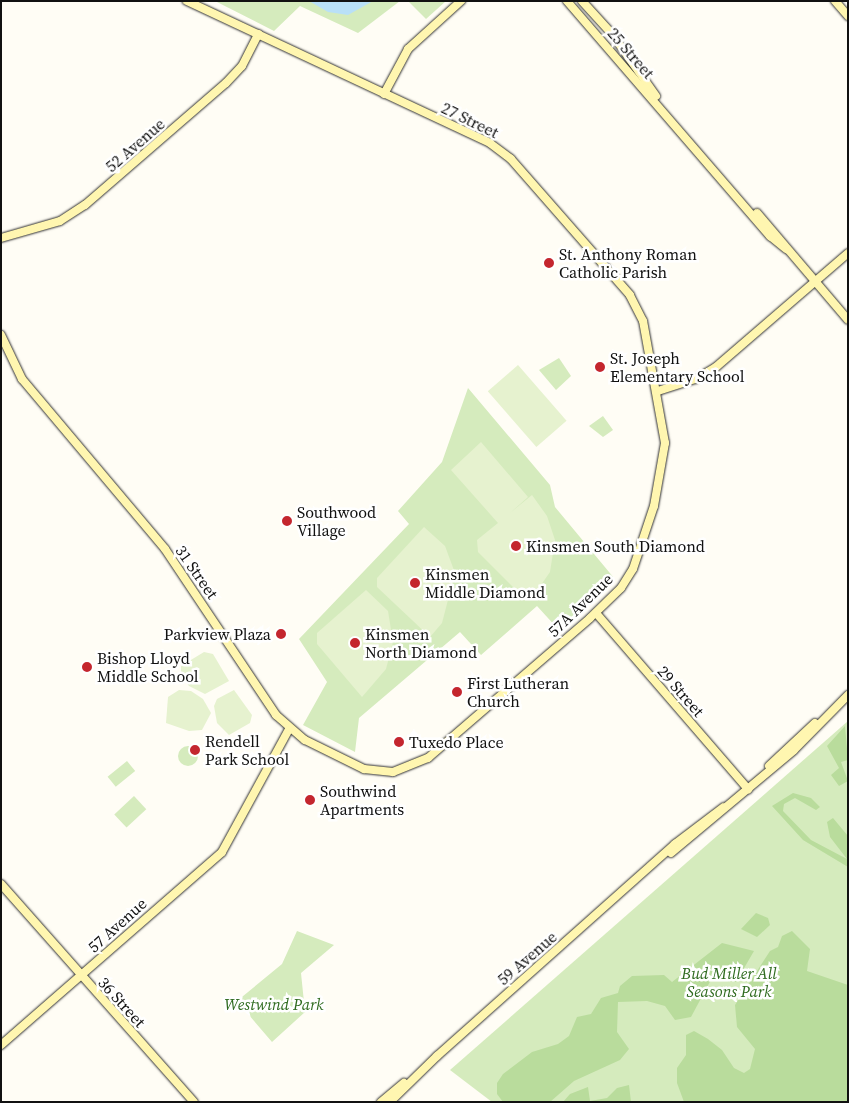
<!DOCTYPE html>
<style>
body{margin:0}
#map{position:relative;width:849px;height:1103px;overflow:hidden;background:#fffdf5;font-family:"Source Serif 4",serif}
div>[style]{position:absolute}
.green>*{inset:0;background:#d5ebbd;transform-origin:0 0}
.round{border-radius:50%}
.forest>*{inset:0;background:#b9dc9c}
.pitch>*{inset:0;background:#e6f2cf;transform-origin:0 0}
.water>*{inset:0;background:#b9e0f7}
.roads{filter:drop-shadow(0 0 1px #333) drop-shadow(0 0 1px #333)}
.secondary>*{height:8px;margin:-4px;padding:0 4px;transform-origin:4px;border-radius:4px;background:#fff6b0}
.dots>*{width:14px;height:14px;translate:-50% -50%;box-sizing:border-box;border:2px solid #fff;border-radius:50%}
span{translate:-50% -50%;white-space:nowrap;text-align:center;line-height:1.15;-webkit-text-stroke:5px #fff;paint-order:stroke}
.street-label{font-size:16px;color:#111}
.poi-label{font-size:16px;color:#111}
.left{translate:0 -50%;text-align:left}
.right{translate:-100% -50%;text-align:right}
.park-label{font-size:16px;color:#2f6b1f;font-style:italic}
.frame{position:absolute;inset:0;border:2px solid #111;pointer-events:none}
</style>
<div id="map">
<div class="green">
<div style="clip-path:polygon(215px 1px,400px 1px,358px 33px,300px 6px,274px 31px)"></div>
<div style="clip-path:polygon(408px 1px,446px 1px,426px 19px)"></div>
<div style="clip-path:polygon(559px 358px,571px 376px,556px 390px,539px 370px)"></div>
<div style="clip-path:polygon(468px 388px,550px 485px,555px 507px,614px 578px,558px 629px,537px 606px,481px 655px,460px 632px,359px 718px,355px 752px,303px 725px,327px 682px,299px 639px,409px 524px,398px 511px,442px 462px)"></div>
<div style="clip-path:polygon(603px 416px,613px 430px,603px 437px,589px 426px)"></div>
<div style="clip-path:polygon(848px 721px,848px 1102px,492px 1102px,450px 1070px)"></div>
<div class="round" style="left:178px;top:746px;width:20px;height:20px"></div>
<div style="left:127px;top:761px;width:13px;height:25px;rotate:51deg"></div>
<div style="left:134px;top:796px;width:18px;height:27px;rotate:47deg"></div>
<div style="clip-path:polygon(297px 931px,334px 945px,301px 973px,305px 1012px,272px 1042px,237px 1001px,282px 964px)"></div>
</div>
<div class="forest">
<div style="clip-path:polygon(845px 726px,848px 760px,841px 762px,848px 781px,839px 786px,831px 775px,839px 768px,827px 746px)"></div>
<div style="clip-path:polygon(793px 793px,811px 798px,820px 807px,816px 810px,795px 798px,784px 804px,783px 811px,811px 840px,847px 859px,830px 837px,827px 822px,833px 818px,848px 836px,848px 867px,803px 840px,772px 806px)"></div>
<div style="clip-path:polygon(756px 913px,768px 918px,770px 925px,757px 937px,741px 929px)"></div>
<div style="clip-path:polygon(792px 931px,810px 949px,807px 971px,848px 985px,848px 1102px,684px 1102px,677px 1083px,677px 1068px,686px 1055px,686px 1035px,694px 1031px,708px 1039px,722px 1050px,734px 1068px,744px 1073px,750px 1069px,755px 1049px,737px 1027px,735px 1005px,770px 951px,778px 947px,782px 936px)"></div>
<div style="clip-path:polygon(722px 943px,754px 951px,736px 982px,724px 975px,713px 976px,691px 1017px,675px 1020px,665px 1006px,647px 1001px,618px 1002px,617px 1032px,629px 1049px,620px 1060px,574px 1081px,550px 1102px,503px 1102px,497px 1094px,497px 1083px,503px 1074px,532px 1052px,558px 1044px,569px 1036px,577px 1017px,591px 1014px,601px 998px,618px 993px,620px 986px,632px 976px,664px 975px,672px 982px)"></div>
<div style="clip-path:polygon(629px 1085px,631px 1102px,563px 1102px,570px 1094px,588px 1087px,590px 1101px,607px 1098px,617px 1088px)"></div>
</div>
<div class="pitch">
<div style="left:518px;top:365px;width:74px;height:40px;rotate:49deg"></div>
<div style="clip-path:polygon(481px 442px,528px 497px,510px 513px,532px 495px,547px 516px,555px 540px,550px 572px,536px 592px,525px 599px,478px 552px,477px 540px,498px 523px,451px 470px)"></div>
<div style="clip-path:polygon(424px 527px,445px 546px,455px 573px,442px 623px,430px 637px,377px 587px,377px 578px)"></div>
<div style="clip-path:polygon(366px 590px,388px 611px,393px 642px,386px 669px,362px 697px,317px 644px,317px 633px)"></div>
<div style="clip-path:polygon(204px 652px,213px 654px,229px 681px,205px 694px,189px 686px,181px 675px,181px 666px)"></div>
<div style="clip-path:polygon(179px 690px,191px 691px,203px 699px,211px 713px,202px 730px,189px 731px,166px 723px,168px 697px)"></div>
<div style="clip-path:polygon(234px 690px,252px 715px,250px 723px,229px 735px,217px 723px,214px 706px,217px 699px)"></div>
</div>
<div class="water">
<div style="clip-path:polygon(309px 1px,373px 1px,348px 15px,328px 12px)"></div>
</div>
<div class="roads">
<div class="secondary">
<div style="left:567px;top:1px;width:311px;rotate:49.2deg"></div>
<div style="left:770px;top:236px;width:21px;rotate:39deg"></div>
<div style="left:582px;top:1px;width:45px;rotate:47.7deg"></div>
<div style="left:612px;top:34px;width:76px;rotate:54.6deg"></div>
<div style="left:835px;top:1px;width:20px;rotate:49deg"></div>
<div style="left:384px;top:94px;width:51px;rotate:-61.9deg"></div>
<div style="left:408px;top:49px;width:72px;rotate:-42.2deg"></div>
<div style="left:757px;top:213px;width:140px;rotate:49.6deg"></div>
<div style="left:1px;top:238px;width:61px;rotate:-16.1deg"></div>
<div style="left:60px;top:221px;width:30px;rotate:-33deg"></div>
<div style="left:85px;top:205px;width:186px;rotate:-40.9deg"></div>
<div style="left:226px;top:83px;width:23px;rotate:-47deg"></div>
<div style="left:242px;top:66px;width:36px;rotate:-63deg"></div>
<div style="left:1px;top:335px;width:49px;rotate:64.5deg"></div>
<div style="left:22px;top:379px;width:222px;rotate:49.9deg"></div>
<div style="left:165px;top:549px;width:200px;rotate:56.2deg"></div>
<div style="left:276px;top:715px;width:38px;rotate:41deg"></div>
<div style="left:305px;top:740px;width:66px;rotate:26.2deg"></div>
<div style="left:364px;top:769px;width:29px;rotate:6deg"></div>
<div style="left:393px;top:772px;width:38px;rotate:-22deg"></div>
<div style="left:428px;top:758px;width:214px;rotate:-40.8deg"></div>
<div style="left:590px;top:618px;width:43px;rotate:-44.1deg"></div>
<div style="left:621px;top:588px;width:22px;rotate:-58deg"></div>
<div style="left:633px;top:569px;width:66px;rotate:-71.6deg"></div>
<div style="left:654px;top:506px;width:64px;rotate:-80.1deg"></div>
<div style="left:665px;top:443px;width:124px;rotate:-100.2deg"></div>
<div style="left:643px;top:321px;width:29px;rotate:-117deg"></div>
<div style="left:630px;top:295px;width:181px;rotate:-131.2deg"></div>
<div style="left:511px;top:159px;width:26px;rotate:-143deg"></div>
<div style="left:490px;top:143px;width:335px;rotate:-154.9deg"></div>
<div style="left:658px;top:391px;width:40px;rotate:-18deg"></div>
<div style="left:696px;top:379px;width:23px;rotate:-31deg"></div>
<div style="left:716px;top:367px;width:174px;rotate:-40.8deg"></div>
<div style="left:596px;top:613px;width:233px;rotate:49.2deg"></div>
<div style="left:769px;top:766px;width:63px;rotate:-43.1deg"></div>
<div style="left:671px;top:853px;width:160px;rotate:-39.9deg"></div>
<div style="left:794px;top:750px;width:77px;rotate:-45.5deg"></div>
<div style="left:1px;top:884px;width:291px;rotate:48.5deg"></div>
<div style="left:1px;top:1045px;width:293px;rotate:-41.1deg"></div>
<div style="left:222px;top:852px;width:140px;rotate:-61.4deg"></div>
<div style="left:381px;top:1102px;width:30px;rotate:-40deg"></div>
<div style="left:390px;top:1102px;width:66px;rotate:-44.4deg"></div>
<div style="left:437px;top:1056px;width:319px;rotate:-41.7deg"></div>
<div style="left:675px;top:844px;width:61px;rotate:-37.1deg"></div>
</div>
</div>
<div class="dots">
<div style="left:549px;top:263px;background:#c4262e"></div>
<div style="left:600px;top:367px;background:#c4262e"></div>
<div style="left:287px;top:521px;background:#c4262e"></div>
<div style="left:516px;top:546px;background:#c4262e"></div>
<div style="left:415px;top:583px;background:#c4262e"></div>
<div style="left:281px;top:634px;background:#c4262e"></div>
<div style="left:355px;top:643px;background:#c4262e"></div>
<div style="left:87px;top:667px;background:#c4262e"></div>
<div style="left:457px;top:692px;background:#c4262e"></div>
<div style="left:399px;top:742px;background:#c4262e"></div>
<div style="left:195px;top:750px;background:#c4262e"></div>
<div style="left:310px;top:800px;background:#c4262e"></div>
</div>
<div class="street-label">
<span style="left:631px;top:53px;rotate:49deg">25 Street</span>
<span style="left:470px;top:120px;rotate:26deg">27 Street</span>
<span style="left:135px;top:145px;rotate:-41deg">52 Avenue</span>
<span style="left:197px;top:572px;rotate:55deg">31 Street</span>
<span style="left:580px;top:605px;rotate:-44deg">57A Avenue</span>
<span style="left:681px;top:691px;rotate:49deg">29 Street</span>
<span style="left:117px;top:925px;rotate:-42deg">57 Avenue</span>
<span style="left:527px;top:958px;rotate:-41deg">59 Avenue</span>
<span style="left:122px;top:1002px;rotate:48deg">36 Street</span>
</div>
<div class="poi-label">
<span class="left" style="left:559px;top:263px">St. Anthony Roman<br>Catholic Parish</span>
<span class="left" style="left:610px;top:367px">St. Joseph<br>Elementary School</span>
<span class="left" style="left:297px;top:521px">Southwood<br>Village</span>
<span class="left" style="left:526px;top:546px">Kinsmen South Diamond</span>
<span class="left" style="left:425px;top:583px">Kinsmen<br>Middle Diamond</span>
<span class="right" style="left:271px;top:634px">Parkview Plaza</span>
<span class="left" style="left:365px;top:643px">Kinsmen<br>North Diamond</span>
<span class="left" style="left:97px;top:667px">Bishop Lloyd<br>Middle School</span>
<span class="left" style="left:467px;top:692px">First Lutheran<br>Church</span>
<span class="left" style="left:205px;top:750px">Rendell<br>Park School</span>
<span class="left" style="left:409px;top:742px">Tuxedo Place</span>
<span class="left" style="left:320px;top:800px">Southwind<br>Apartments</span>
</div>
<div class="park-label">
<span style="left:729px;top:982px">Bud Miller All<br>Seasons Park</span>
<span style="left:274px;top:1004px">Westwind Park</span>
</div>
<div class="frame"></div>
</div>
